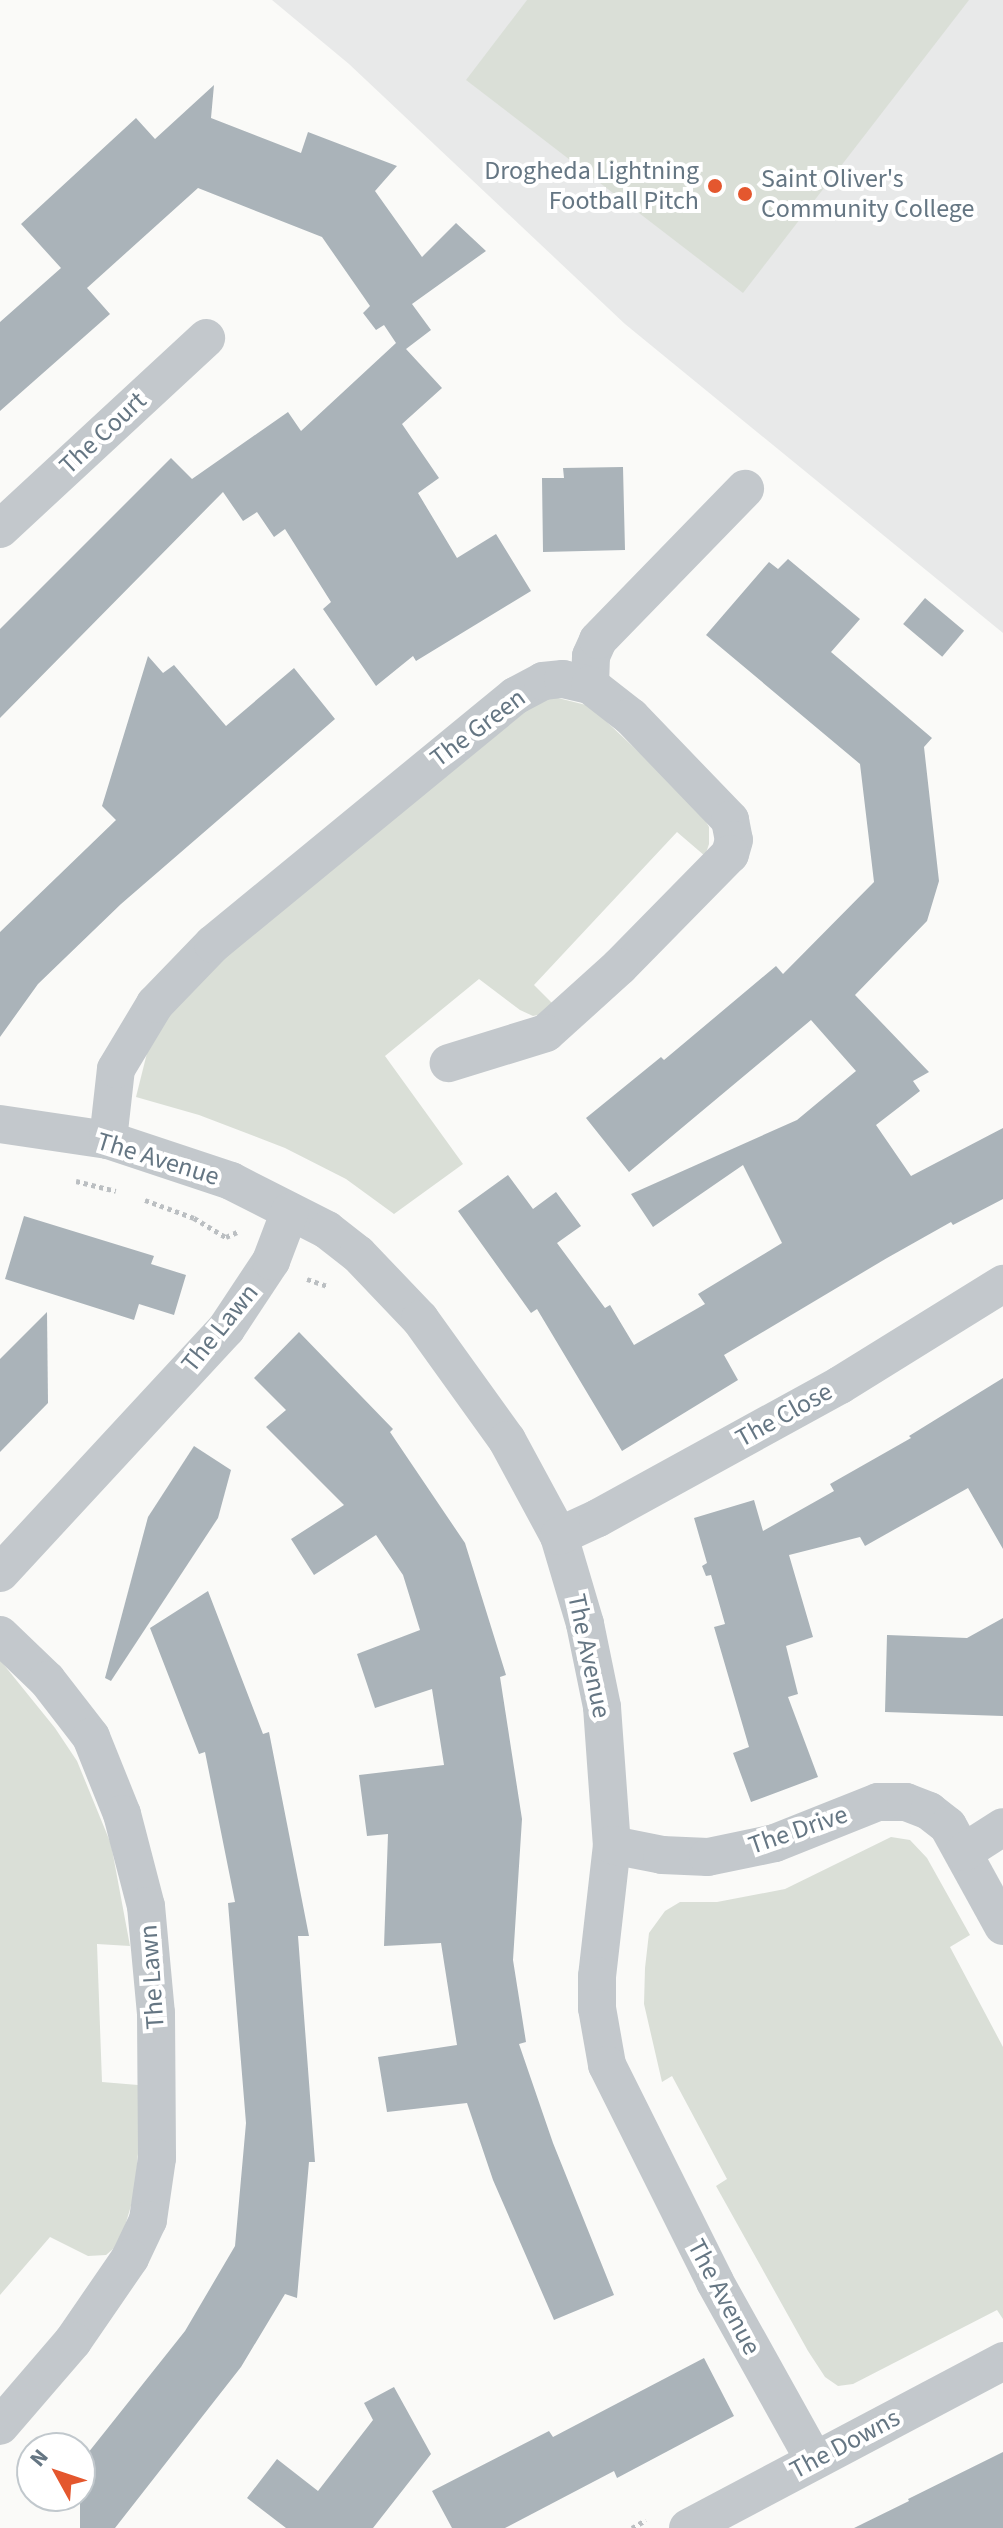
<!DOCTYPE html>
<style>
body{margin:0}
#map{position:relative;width:1003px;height:2528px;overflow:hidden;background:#fafaf8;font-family:"Source Sans 3",sans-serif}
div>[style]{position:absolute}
.built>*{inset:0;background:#e8e9e9}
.green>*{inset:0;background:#dadfd7}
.building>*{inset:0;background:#aab3b9;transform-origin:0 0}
.path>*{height:5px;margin-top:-2.5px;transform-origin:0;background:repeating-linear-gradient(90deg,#bbbfc2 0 4px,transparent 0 8px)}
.minor>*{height:38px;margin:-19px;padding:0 19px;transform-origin:19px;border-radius:19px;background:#c3c8cc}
.dots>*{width:22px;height:22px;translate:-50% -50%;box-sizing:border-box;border:4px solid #fff;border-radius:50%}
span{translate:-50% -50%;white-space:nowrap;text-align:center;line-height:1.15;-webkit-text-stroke:8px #fff;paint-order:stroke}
.poi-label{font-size:26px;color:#657683}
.right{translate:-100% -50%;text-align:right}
.left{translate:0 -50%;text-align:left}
.street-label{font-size:26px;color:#657683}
.north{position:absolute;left:16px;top:2432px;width:80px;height:80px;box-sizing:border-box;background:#fff;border:2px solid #c1c8cd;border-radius:50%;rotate:310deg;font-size:22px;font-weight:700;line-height:32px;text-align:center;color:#657683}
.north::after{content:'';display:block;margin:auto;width:28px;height:36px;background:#e4572e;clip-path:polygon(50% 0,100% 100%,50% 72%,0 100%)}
</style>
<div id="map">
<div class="built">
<div style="clip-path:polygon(272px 0,1003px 0,1003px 633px,625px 324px,349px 64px)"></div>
</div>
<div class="green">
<div style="clip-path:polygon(527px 0,969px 0,743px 293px,466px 80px)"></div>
<div style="clip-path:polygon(554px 697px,590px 706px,698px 808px,709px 827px,709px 844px,705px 856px,677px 832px,534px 985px,554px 1005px,547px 1013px,533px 1016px,520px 1010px,479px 979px,385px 1056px,463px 1164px,394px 1214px,346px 1179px,285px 1148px,199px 1115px,136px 1097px,148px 1049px,167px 1017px,206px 972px,538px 701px)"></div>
<div style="clip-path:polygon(0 1660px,55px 1728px,77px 1761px,111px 1844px,130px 1946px,97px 1944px,102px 2082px,138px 2085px,139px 2141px,135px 2192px,120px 2243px,106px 2255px,88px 2256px,50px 2237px,0 2295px)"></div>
<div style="clip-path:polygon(891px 1837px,910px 1840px,927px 1858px,970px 1935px,950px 1947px,1003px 2047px,1003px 2319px,997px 2310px,853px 2384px,838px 2386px,825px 2377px,808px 2351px,716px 2186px,727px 2179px,672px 2076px,662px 2082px,644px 2004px,645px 1968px,649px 1933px,665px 1911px,680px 1902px,717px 1902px,785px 1889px)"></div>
</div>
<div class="building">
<div style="clip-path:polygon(214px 85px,211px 118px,301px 153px,308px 132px,397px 166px,375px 191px,422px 257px,456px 223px,486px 251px,412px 304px,431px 330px,406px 349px,442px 388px,402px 424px,439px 478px,418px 493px,457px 558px,496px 534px,531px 591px,416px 661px,413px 656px,376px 686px,323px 609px,331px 602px,285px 529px,274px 537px,257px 512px,243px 521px,223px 492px,0 718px,0 629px,171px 458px,192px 479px,288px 412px,301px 431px,396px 343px,384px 325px,376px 330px,363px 313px,370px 306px,322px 237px,198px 188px,87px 288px,110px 314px,0 411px,0 322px,61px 268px,21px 224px,136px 118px,155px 139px)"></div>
<div style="clip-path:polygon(623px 467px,625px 550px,543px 552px,542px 478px,564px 478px,563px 468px)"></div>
<div style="clip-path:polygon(788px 559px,860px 619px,831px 652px,932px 738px,924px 747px,939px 881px,927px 921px,855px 995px,929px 1072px,913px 1081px,920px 1091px,876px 1125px,911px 1176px,1003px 1128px,1003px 1199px,953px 1225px,951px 1222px,887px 1258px,724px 1355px,738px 1380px,622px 1451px,537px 1309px,531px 1313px,458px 1211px,508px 1175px,533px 1209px,556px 1192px,581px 1226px,557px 1243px,605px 1308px,610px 1305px,634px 1345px,705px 1304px,698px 1294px,782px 1243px,743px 1165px,653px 1227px,631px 1194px,797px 1120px,856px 1071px,811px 1020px,629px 1172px,586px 1118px,661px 1057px,664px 1060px,776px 966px,783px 974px,874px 882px,860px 764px,706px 635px,769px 562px,778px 569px)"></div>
<div style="left:925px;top:598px;width:51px;height:34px;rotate:40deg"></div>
<div style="clip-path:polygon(148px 656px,163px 673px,174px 665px,226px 726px,294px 668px,335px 719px,121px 904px,38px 984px,0 1037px,0 932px,116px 820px,102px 806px)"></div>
<div style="clip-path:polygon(24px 1216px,154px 1256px,151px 1264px,186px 1275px,174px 1315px,139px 1304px,134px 1320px,5px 1279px)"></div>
<div style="clip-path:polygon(47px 1312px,48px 1403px,0 1452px,0 1359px)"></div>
<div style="clip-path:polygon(299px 1332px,393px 1429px,390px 1432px,465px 1543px,506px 1675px,500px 1677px,522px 1819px,513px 1960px,526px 2042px,519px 2044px,553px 2143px,614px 2295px,554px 2320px,493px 2180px,467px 2103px,387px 2112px,378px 2057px,457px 2045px,441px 1943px,384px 1946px,388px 1834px,367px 1836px,359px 1775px,444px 1765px,432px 1689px,375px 1708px,357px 1654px,420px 1630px,403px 1575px,376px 1535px,314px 1575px,291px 1539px,344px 1505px,266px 1427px,286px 1410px,254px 1378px)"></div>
<div style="clip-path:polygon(1003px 1378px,1003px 1549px,968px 1488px,865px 1546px,860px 1537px,789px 1555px,813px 1637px,786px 1646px,798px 1694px,788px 1697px,818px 1777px,751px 1802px,733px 1753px,749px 1747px,714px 1627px,725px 1624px,711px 1575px,706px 1576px,702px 1566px,707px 1563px,694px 1518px,754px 1500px,763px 1531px,834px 1491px,830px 1484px,911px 1438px,909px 1436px)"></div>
<div style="clip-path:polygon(194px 1446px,231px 1470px,218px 1518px,111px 1681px,105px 1678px,148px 1517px)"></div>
<div style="clip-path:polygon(208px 1591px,263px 1734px,269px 1732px,309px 1936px,298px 1936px,315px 2162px,309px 2162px,297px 2298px,285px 2294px,241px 2367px,115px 2528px,80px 2528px,80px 2463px,185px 2331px,235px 2246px,246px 2123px,228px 1903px,235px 1902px,205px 1752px,199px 1754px,150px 1628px)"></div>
<div style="clip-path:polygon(1003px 1618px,1003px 1716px,885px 1712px,887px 1635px,967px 1638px)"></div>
<div style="clip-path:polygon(704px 2358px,734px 2416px,617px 2478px,614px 2471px,505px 2528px,452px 2528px,432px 2491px,549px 2431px,553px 2437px)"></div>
<div style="clip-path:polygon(394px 2387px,431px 2454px,373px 2528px,286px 2528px,247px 2498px,277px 2459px,318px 2491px,373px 2420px,364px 2403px)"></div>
<div style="clip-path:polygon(1003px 2452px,1003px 2528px,854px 2528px,909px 2501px,908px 2499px)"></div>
</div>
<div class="path">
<div style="left:76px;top:1181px;width:41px;rotate:14deg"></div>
<div style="left:145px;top:1200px;width:52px;rotate:20.2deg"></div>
<div style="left:194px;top:1218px;width:37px;rotate:31deg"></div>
<div style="left:226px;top:1237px;width:12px;rotate:-24deg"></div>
<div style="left:307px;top:1279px;width:21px;rotate:19deg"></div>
<div style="left:632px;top:2528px;width:16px;rotate:-30deg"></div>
</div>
<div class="minor">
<div style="left:0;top:529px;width:281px;rotate:-42.8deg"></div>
<div style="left:590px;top:685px;width:29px;rotate:-88deg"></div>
<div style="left:591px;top:656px;width:17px;rotate:-66deg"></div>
<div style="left:598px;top:640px;width:211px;rotate:-45.8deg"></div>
<div style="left:0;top:1124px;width:109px;rotate:8.4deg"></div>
<div style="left:108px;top:1140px;width:130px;rotate:18.4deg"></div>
<div style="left:231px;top:1181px;width:108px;rotate:27deg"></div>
<div style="left:327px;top:1230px;width:39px;rotate:38deg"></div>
<div style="left:358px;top:1254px;width:90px;rotate:46.4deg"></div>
<div style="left:420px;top:1319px;width:149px;rotate:54.3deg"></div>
<div style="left:507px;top:1440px;width:109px;rotate:61.6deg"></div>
<div style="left:559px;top:1536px;width:92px;rotate:73.5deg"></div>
<div style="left:585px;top:1624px;width:85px;rotate:78.4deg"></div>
<div style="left:602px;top:1707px;width:138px;rotate:85.9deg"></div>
<div style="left:612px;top:1845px;width:132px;rotate:96.5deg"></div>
<div style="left:597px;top:1976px;width:32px;rotate:90deg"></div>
<div style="left:597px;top:2008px;width:58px;rotate:80deg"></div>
<div style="left:607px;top:2065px;width:242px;rotate:63.5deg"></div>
<div style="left:715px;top:2282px;width:204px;rotate:60.9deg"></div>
<div style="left:108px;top:1140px;width:71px;rotate:-83.6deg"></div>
<div style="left:116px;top:1069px;width:76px;rotate:-59deg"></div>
<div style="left:155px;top:1004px;width:83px;rotate:-46deg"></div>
<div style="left:213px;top:944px;width:391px;rotate:-39.4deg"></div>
<div style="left:515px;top:696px;width:32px;rotate:-28deg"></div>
<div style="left:543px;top:681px;width:20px;rotate:-6deg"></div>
<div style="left:563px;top:679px;width:28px;rotate:13deg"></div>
<div style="left:590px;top:685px;width:52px;rotate:38deg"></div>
<div style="left:631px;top:717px;width:143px;rotate:46.1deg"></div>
<div style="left:730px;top:820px;width:20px;rotate:79deg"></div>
<div style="left:734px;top:840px;width:15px;rotate:106deg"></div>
<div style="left:730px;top:854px;width:158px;rotate:134.5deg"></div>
<div style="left:619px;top:967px;width:98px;rotate:137.9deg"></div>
<div style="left:546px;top:1033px;width:102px;rotate:162.8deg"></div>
<div style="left:559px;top:1536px;width:43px;rotate:-24.8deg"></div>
<div style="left:598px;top:1518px;width:276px;rotate:-28.8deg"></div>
<div style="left:840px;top:1385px;width:192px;rotate:-31.8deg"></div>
<div style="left:0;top:1573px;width:333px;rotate:-47.2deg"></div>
<div style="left:226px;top:1329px;width:82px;rotate:-56.5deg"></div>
<div style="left:271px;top:1261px;width:53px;rotate:-69.2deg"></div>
<div style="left:0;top:1635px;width:65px;rotate:43.8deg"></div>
<div style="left:47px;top:1680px;width:72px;rotate:52.3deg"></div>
<div style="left:91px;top:1737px;width:83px;rotate:68.1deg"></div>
<div style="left:122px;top:1814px;width:95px;rotate:75.4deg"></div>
<div style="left:146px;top:1906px;width:107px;rotate:84.7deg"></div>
<div style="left:156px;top:2013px;width:145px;rotate:89.6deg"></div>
<div style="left:157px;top:2158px;width:63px;rotate:98.3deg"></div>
<div style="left:148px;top:2220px;width:42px;rotate:115.3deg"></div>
<div style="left:130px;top:2258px;width:101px;rotate:124.5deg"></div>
<div style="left:73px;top:2341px;width:112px;rotate:130.7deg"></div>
<div style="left:612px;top:1845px;width:51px;rotate:11.3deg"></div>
<div style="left:662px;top:1855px;width:46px;rotate:2.5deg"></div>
<div style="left:708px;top:1857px;width:68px;rotate:-11.8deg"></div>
<div style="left:775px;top:1843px;width:111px;rotate:-21.7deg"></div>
<div style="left:878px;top:1802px;width:28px"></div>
<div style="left:906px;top:1802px;width:25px;rotate:21deg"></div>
<div style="left:929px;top:1811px;width:24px;rotate:38deg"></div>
<div style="left:948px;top:1826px;width:114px;rotate:61.2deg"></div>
<div style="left:964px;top:1852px;width:46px;rotate:-32.7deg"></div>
<div style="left:688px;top:2528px;width:357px;rotate:-27.9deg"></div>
</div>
<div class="dots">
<div style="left:715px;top:186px;background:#e4572e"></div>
<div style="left:745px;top:194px;background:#e4572e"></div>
</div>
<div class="poi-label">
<span class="right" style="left:699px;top:186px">Drogheda Lightning<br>Football Pitch</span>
<span class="left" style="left:761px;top:194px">Saint Oliver's<br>Community College</span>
</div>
<div class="street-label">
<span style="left:103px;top:433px;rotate:-43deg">The Court</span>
<span style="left:478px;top:728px;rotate:-37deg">The Green</span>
<span style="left:158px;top:1159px;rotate:17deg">The Avenue</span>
<span style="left:220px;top:1328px;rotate:-51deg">The Lawn</span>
<span style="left:784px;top:1415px;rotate:-29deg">The Close</span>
<span style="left:589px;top:1656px;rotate:78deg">The Avenue</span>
<span style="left:798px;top:1830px;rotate:-19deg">The Drive</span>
<span style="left:152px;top:1977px;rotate:-94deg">The Lawn</span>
<span style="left:724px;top:2297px;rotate:62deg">The Avenue</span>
<span style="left:845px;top:2444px;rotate:-28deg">The Downs</span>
</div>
<div class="north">N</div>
</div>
